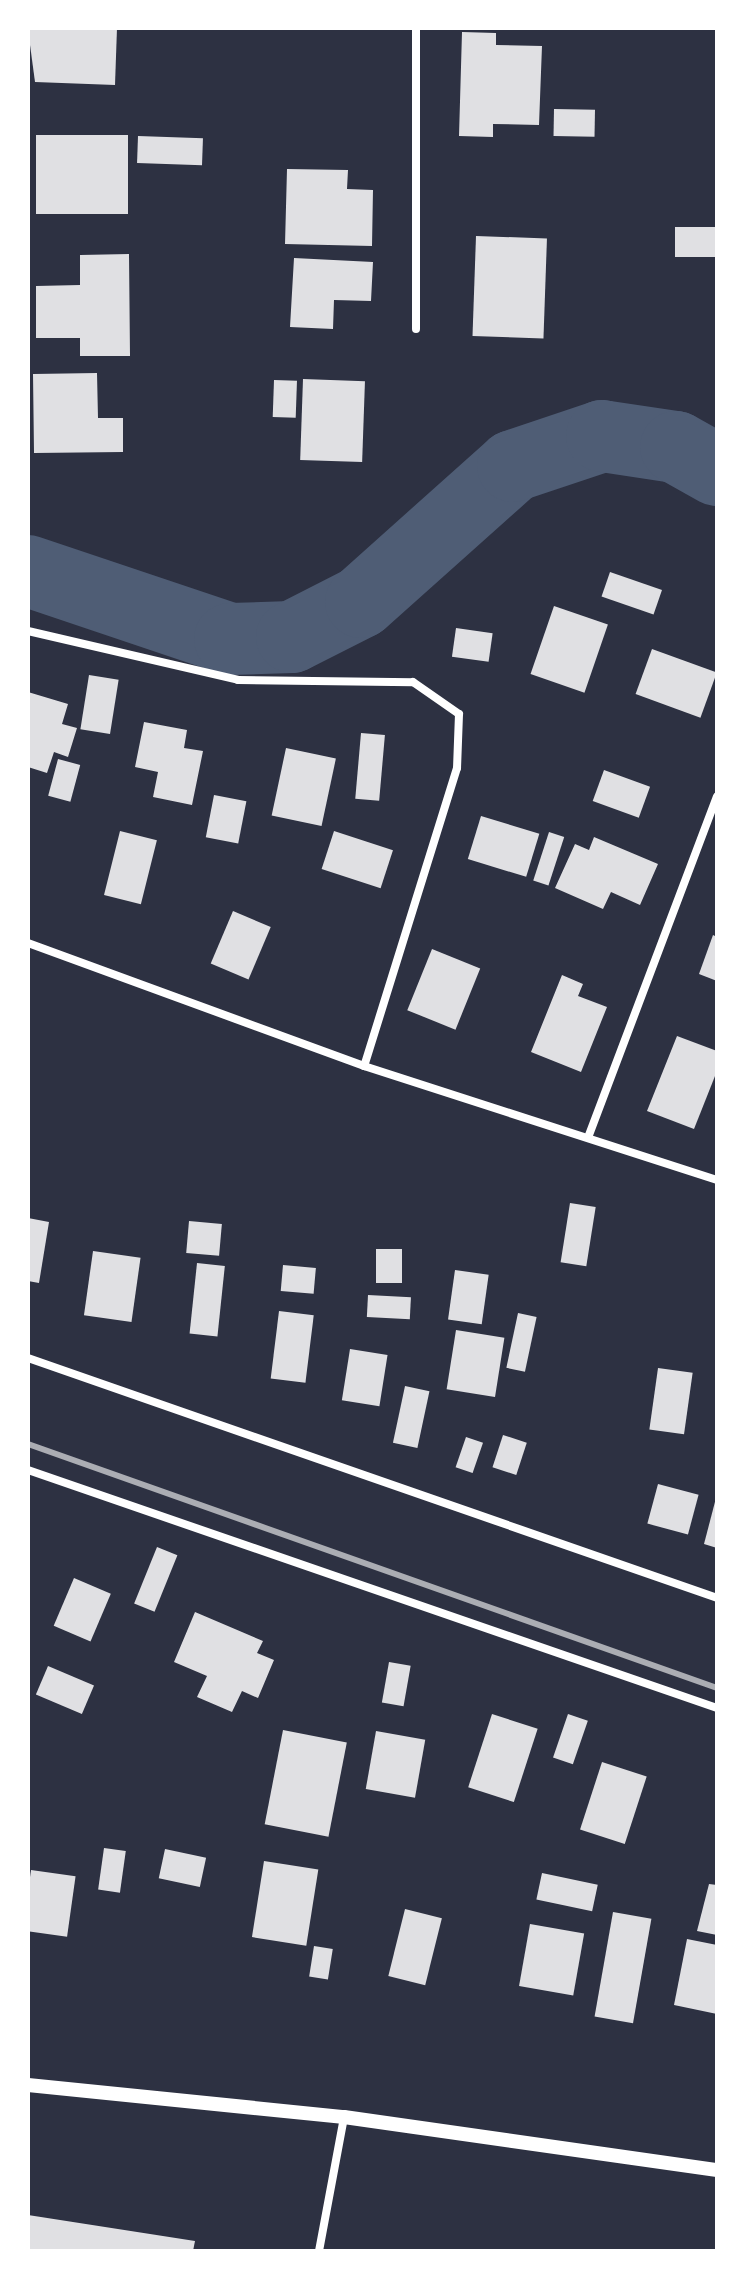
<!DOCTYPE html>
<style>
body{margin:0}
#map{position:relative;width:745px;height:2279px;overflow:hidden;background:#2d3142;font-family:"Alegreya Sans",sans-serif}
div>[style]{position:absolute}
.river>*{height:72px;margin:-36px;padding:0 36px;transform-origin:36px;border-radius:36px;background:#4f5d75}
.building>*{inset:0;background:#e0e0e3;transform-origin:0 0}
.minor>*{height:8px;margin:-4px;padding:0 4px;transform-origin:4px;border-radius:4px;background:#fff}
.tertiary>*{height:14px;margin:-7px;padding:0 7px;transform-origin:7px;border-radius:7px;background:#fff}
.rail>*{height:6px;margin:-3px;padding:0 3px;transform-origin:3px;border-radius:3px;background:#abadb3}
span{translate:-50% -50%;white-space:nowrap;text-align:center;line-height:1.15;-webkit-text-stroke:7px #fff;paint-order:stroke}
.frame{position:absolute;inset:0;border:30px solid #fff;pointer-events:none}
</style>
<div id="map">
<div class="river">
<div style="left:28px;top:571px;width:213px;rotate:18.6deg"></div>
<div style="left:230px;top:639px;width:62px;rotate:-1.8deg"></div>
<div style="left:292px;top:637px;width:77px;rotate:-26.9deg"></div>
<div style="left:361px;top:602px;width:204px;rotate:-41.8deg"></div>
<div style="left:513px;top:466px;width:94px;rotate:-18.6deg"></div>
<div style="left:602px;top:436px;width:75px;rotate:8.5deg"></div>
<div style="left:676px;top:447px;width:47px;rotate:29.3deg"></div>
</div>
<div class="building">
<div style="clip-path:polygon(117px 28px,115px 85px,35px 82px,28px 30px)"></div>
<div style="clip-path:polygon(462px 32px,496px 33px,496px 45px,542px 46px,539px 125px,493px 124px,493px 137px,459px 136px)"></div>
<div style="left:554px;top:109px;width:41px;height:27px;rotate:1deg"></div>
<div style="left:36px;top:135px;width:92px;height:79px"></div>
<div style="left:138px;top:136px;width:65px;height:27px;rotate:2deg"></div>
<div style="clip-path:polygon(287px 169px,348px 170px,347px 189px,373px 190px,372px 246px,285px 244px)"></div>
<div style="left:675px;top:227px;width:42px;height:30px"></div>
<div style="left:476px;top:236px;width:71px;height:100px;rotate:2deg"></div>
<div style="clip-path:polygon(129px 254px,130px 356px,80px 356px,80px 338px,36px 338px,36px 286px,80px 285px,80px 255px)"></div>
<div style="clip-path:polygon(294px 258px,373px 262px,371px 301px,334px 300px,333px 329px,290px 327px)"></div>
<div style="clip-path:polygon(97px 373px,98px 418px,123px 418px,123px 452px,34px 453px,33px 374px)"></div>
<div style="left:303px;top:379px;width:62px;height:81px;rotate:2deg"></div>
<div style="left:274px;top:380px;width:23px;height:37px;rotate:2deg"></div>
<div style="left:610px;top:572px;width:55px;height:26px;rotate:19deg"></div>
<div style="left:554px;top:606px;width:57px;height:72px;rotate:19deg"></div>
<div style="left:456px;top:628px;width:37px;height:29px;rotate:8deg"></div>
<div style="left:652px;top:649px;width:69px;height:48px;rotate:20deg"></div>
<div style="left:89px;top:675px;width:30px;height:55px;rotate:9deg"></div>
<div style="clip-path:polygon(28px 692px,68px 704px,62px 724px,77px 728px,68px 757px,54px 752px,47px 773px,28px 767px)"></div>
<div style="clip-path:polygon(144px 722px,187px 730px,184px 748px,203px 751px,192px 805px,153px 797px,158px 772px,135px 767px)"></div>
<div style="left:361px;top:733px;width:24px;height:66px;rotate:5deg"></div>
<div style="left:286px;top:748px;width:51px;height:69px;rotate:12deg"></div>
<div style="left:58px;top:759px;width:23px;height:38px;rotate:15deg"></div>
<div style="left:604px;top:770px;width:49px;height:33px;rotate:20deg"></div>
<div style="left:214px;top:795px;width:33px;height:43px;rotate:11deg"></div>
<div style="left:481px;top:816px;width:61px;height:45px;rotate:17deg"></div>
<div style="left:120px;top:831px;width:38px;height:66px;rotate:14deg"></div>
<div style="left:334px;top:831px;width:62px;height:40px;rotate:18deg"></div>
<div style="left:549px;top:832px;width:16px;height:51px;rotate:18deg"></div>
<div style="clip-path:polygon(594px 837px,658px 864px,640px 905px,611px 892px,603px 909px,555px 888px,575px 844px,589px 850px)"></div>
<div style="left:233px;top:911px;width:41px;height:57px;rotate:23deg"></div>
<div style="clip-path:polygon(713px 935px,717px 937px,717px 981px,699px 974px)"></div>
<div style="left:432px;top:949px;width:52px;height:66px;rotate:22deg"></div>
<div style="clip-path:polygon(562px 975px,583px 984px,578px 996px,607px 1007px,581px 1072px,531px 1052px)"></div>
<div style="clip-path:polygon(677px 1036px,717px 1051px,717px 1071px,694px 1129px,647px 1111px)"></div>
<div style="left:570px;top:1203px;width:26px;height:60px;rotate:9deg"></div>
<div style="clip-path:polygon(28px 1218px,49px 1222px,39px 1283px,28px 1281px)"></div>
<div style="left:189px;top:1221px;width:33px;height:32px;rotate:5deg"></div>
<div style="left:376px;top:1249px;width:26px;height:34px"></div>
<div style="left:93px;top:1251px;width:48px;height:65px;rotate:8deg"></div>
<div style="left:197px;top:1263px;width:28px;height:71px;rotate:6deg"></div>
<div style="left:283px;top:1265px;width:33px;height:26px;rotate:5deg"></div>
<div style="left:455px;top:1270px;width:34px;height:50px;rotate:8deg"></div>
<div style="left:368px;top:1295px;width:43px;height:22px;rotate:3deg"></div>
<div style="left:279px;top:1311px;width:35px;height:68px;rotate:7deg"></div>
<div style="left:518px;top:1313px;width:19px;height:56px;rotate:12deg"></div>
<div style="left:456px;top:1330px;width:49px;height:60px;rotate:9deg"></div>
<div style="left:350px;top:1349px;width:38px;height:52px;rotate:9deg"></div>
<div style="left:658px;top:1368px;width:35px;height:62px;rotate:8deg"></div>
<div style="left:405px;top:1386px;width:25px;height:58px;rotate:12deg"></div>
<div style="left:503px;top:1435px;width:25px;height:34px;rotate:18deg"></div>
<div style="left:466px;top:1437px;width:18px;height:32px;rotate:19deg"></div>
<div style="left:658px;top:1484px;width:42px;height:41px;rotate:15deg"></div>
<div style="clip-path:polygon(716px 1498px,717px 1498px,717px 1548px,704px 1544px)"></div>
<div style="left:157px;top:1547px;width:22px;height:61px;rotate:22deg"></div>
<div style="left:74px;top:1578px;width:40px;height:52px;rotate:23deg"></div>
<div style="clip-path:polygon(195px 1612px,263px 1641px,257px 1653px,274px 1660px,258px 1698px,242px 1691px,232px 1712px,197px 1697px,207px 1676px,174px 1662px)"></div>
<div style="left:389px;top:1662px;width:22px;height:41px;rotate:10deg"></div>
<div style="left:48px;top:1666px;width:50px;height:31px;rotate:23deg"></div>
<div style="left:492px;top:1714px;width:48px;height:77px;rotate:18deg"></div>
<div style="left:568px;top:1714px;width:21px;height:46px;rotate:19deg"></div>
<div style="left:283px;top:1730px;width:65px;height:96px;rotate:11deg"></div>
<div style="left:376px;top:1731px;width:50px;height:59px;rotate:10deg"></div>
<div style="left:602px;top:1762px;width:47px;height:71px;rotate:18deg"></div>
<div style="left:104px;top:1848px;width:22px;height:42px;rotate:8deg"></div>
<div style="left:165px;top:1849px;width:42px;height:30px;rotate:12deg"></div>
<div style="left:264px;top:1861px;width:55px;height:77px;rotate:9deg"></div>
<div style="left:31px;top:1870px;width:45px;height:61px;rotate:8deg"></div>
<div style="left:542px;top:1873px;width:57px;height:27px;rotate:12deg"></div>
<div style="clip-path:polygon(709px 1884px,717px 1885px,717px 1935px,697px 1931px)"></div>
<div style="left:405px;top:1909px;width:38px;height:69px;rotate:14deg"></div>
<div style="left:613px;top:1912px;width:39px;height:106px;rotate:10deg"></div>
<div style="left:530px;top:1924px;width:55px;height:63px;rotate:10deg"></div>
<div style="clip-path:polygon(687px 1939px,717px 1945px,717px 2014px,674px 2005px)"></div>
<div style="left:314px;top:1946px;width:19px;height:31px;rotate:9deg"></div>
<div style="clip-path:polygon(28px 2215px,195px 2241px,193px 2251px,28px 2251px)"></div>
</div>
<div class="minor">
<div style="left:416px;top:28px;width:301px;rotate:90deg"></div>
<div style="left:28px;top:631px;width:216px;rotate:13.1deg"></div>
<div style="left:238px;top:680px;width:175px;rotate:0.7deg"></div>
<div style="left:413px;top:682px;width:56px;rotate:34.8deg"></div>
<div style="left:459px;top:714px;width:54px;rotate:92.1deg"></div>
<div style="left:457px;top:768px;width:312px;rotate:107.3deg"></div>
<div style="left:28px;top:943px;width:358px;rotate:20.1deg"></div>
<div style="left:364px;top:1066px;width:371px;rotate:17.9deg"></div>
<div style="left:589px;top:1135px;width:362px;rotate:-69.3deg"></div>
<div style="left:28px;top:1358px;width:730px;rotate:19.2deg"></div>
<div style="left:28px;top:1470px;width:729px;rotate:19.06deg"></div>
<div style="left:319px;top:2251px;width:136px;rotate:-79.4deg"></div>
</div>
<div class="tertiary">
<div style="left:28px;top:2085px;width:318px;rotate:5.8deg"></div>
<div style="left:344px;top:2117px;width:377px;rotate:8.1deg"></div>
</div>
<div class="rail">
<div style="left:28px;top:1444px;width:731px;rotate:19.5deg"></div>
</div>
<div class="frame"></div>
</div>
